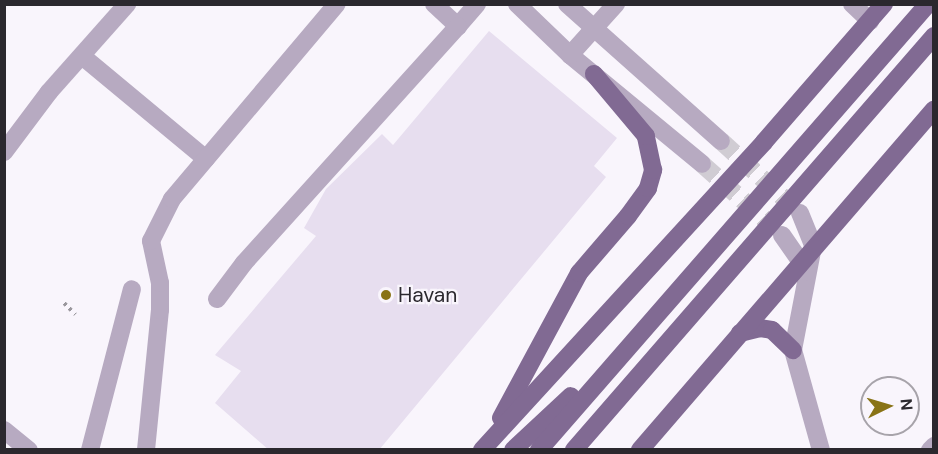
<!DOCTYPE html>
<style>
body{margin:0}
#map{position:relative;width:938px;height:454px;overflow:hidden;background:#f9f5fc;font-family:"DM Sans",sans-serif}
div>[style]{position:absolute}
.building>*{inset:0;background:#e7deef}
.minor-tunnel>*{height:18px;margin-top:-9px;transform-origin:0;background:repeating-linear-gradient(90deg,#d0ccd3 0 18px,transparent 0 27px)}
.path>*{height:4px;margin-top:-2px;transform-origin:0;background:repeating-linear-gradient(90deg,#9a979d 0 3px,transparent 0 7.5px)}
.minor>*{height:18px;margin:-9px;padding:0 9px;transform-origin:9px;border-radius:9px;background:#b7aac1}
.major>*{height:18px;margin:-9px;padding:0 9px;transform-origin:9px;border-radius:9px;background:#816a93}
.dots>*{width:16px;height:16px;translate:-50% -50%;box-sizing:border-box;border:3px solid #f9f5fc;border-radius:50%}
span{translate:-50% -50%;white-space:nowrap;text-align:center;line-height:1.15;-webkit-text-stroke:4.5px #f9f5fc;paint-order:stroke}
.poi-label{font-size:21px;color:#2b282e}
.left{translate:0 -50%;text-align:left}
.frame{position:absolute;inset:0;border:6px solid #2b282e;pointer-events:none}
.north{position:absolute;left:860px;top:376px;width:60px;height:60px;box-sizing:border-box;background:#f9f5fc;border:2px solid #a7a3aa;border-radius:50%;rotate:85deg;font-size:16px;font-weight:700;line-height:24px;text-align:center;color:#2b282e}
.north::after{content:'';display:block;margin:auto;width:21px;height:27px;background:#897316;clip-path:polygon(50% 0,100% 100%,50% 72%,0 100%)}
</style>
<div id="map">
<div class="building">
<div style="clip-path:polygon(489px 31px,617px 138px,594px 166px,606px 177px,379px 450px,269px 450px,215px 403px,241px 371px,215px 355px,316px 236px,304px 228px,326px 189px,382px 134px,393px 145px)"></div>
</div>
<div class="minor-tunnel">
<div style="left:721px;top:141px;width:107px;rotate:42.3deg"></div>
<div style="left:702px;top:164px;width:107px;rotate:41.6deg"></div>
</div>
<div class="path">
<div style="left:64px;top:303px;width:16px;rotate:45deg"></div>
</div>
<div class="minor">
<div style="left:434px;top:4px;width:33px;rotate:43deg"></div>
<div style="left:458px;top:26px;width:29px;rotate:-49deg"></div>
<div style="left:517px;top:4px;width:74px;rotate:43.9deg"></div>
<div style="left:570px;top:55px;width:171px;rotate:39.5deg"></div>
<div style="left:567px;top:4px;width:206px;rotate:41.7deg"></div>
<div style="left:852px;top:4px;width:25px;rotate:43deg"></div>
<div style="left:570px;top:55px;width:69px;rotate:-48deg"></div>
<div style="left:82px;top:56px;width:161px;rotate:39.7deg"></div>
<div style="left:4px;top:152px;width:75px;rotate:-53.1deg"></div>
<div style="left:49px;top:92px;width:118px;rotate:-48.4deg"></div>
<div style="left:800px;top:213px;width:35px;rotate:68deg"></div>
<div style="left:813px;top:246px;width:106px;rotate:100.9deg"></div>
<div style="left:793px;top:350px;width:104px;rotate:74.4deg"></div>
<div style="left:782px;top:235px;width:44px;rotate:55.2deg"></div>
<div style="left:217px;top:299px;width:45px;rotate:-53.1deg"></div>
<div style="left:244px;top:263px;width:319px;rotate:-47.9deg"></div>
<div style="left:4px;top:430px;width:32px;rotate:39deg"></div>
<div style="left:90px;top:450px;width:166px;rotate:-75.4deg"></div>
<div style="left:146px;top:450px;width:141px;rotate:-84.3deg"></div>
<div style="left:160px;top:310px;width:27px;rotate:-90deg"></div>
<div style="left:160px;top:283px;width:43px;rotate:-102.1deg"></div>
<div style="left:151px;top:241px;width:47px;rotate:-63.4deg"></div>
<div style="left:172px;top:199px;width:255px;rotate:-49.8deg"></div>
<div style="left:930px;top:450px;width:6px;rotate:-45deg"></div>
</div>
<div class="major">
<div style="left:740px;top:333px;width:21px;rotate:-14deg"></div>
<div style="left:760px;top:328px;width:12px;rotate:9deg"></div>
<div style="left:772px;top:330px;width:29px;rotate:44deg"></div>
<div style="left:501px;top:418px;width:165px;rotate:-61.7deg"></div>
<div style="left:579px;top:273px;width:75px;rotate:-49.3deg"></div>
<div style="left:628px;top:216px;width:34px;rotate:-54deg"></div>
<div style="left:648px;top:188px;width:19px;rotate:-74deg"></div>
<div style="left:653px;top:170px;width:35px;rotate:-102deg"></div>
<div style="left:646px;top:136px;width:81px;rotate:-130deg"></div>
<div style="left:482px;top:450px;width:418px;rotate:-47.5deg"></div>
<div style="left:764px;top:142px;width:183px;rotate:-49deg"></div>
<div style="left:513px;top:450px;width:79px;rotate:-43deg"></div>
<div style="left:539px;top:450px;width:592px;rotate:-48.91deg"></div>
<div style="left:574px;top:450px;width:549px;rotate:-48.99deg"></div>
<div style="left:640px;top:450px;width:450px;rotate:-49.2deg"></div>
</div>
<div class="dots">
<div style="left:386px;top:295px;background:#897316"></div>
</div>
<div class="poi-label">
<span class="left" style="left:398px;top:295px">Havan</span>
</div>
<div class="frame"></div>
<div class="north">N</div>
</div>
